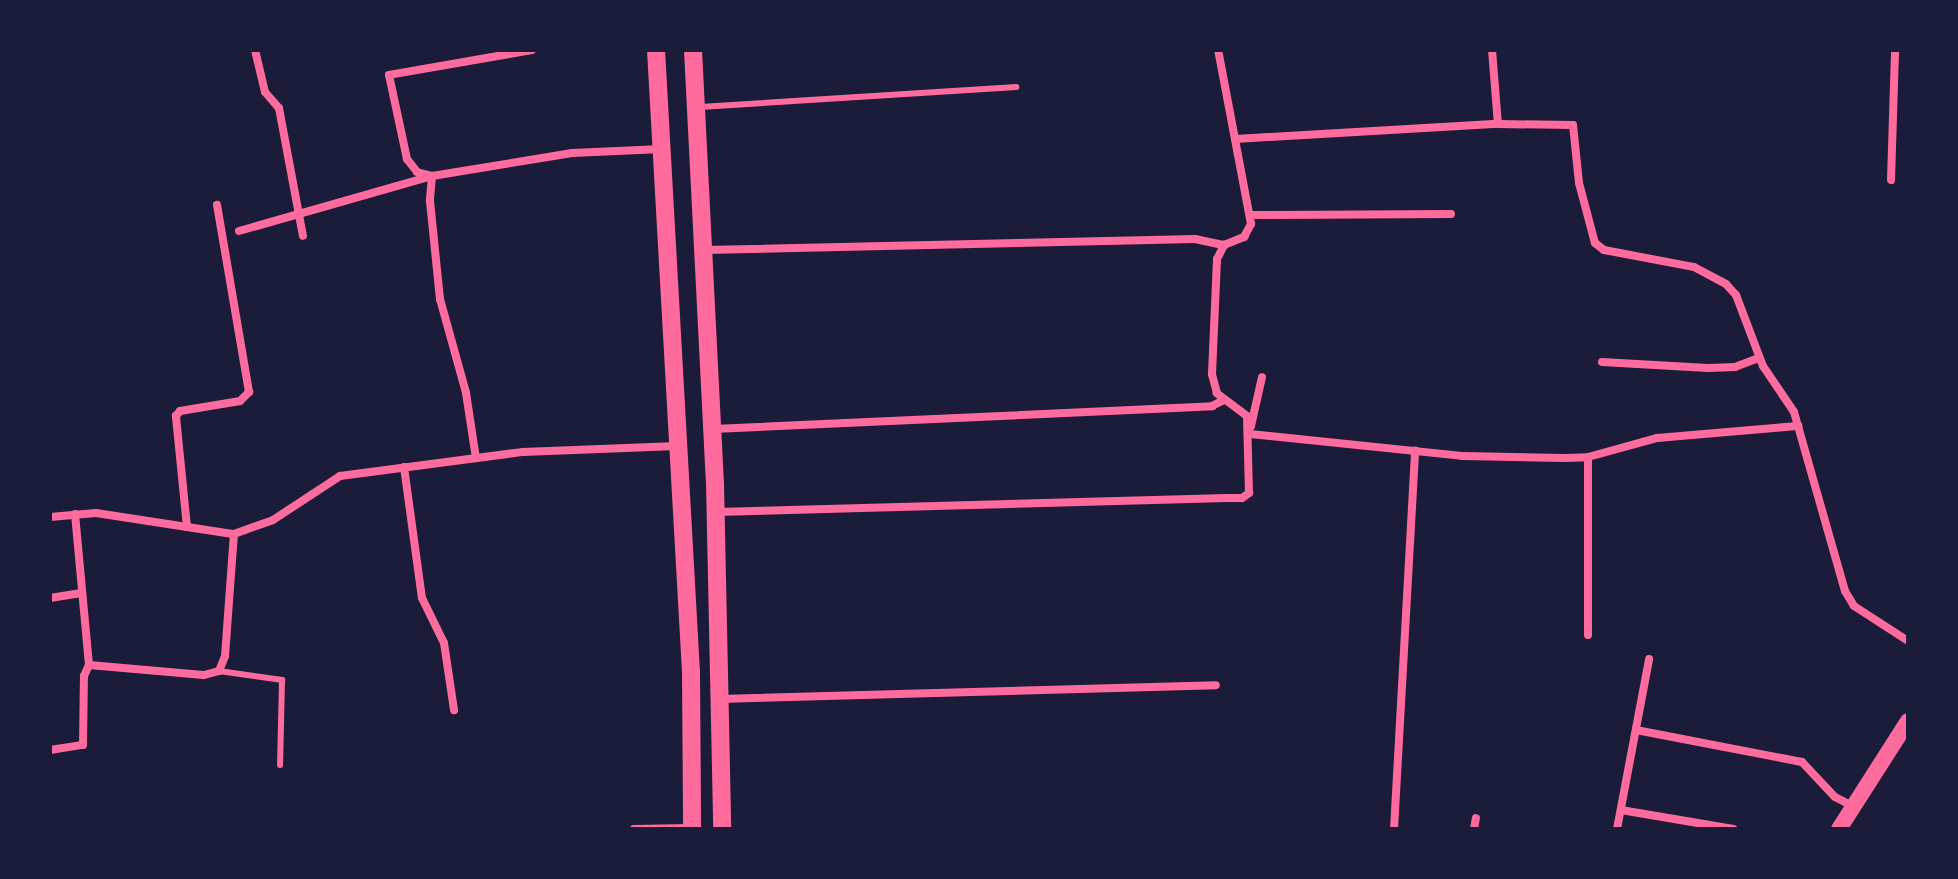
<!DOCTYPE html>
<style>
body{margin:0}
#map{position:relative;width:1958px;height:879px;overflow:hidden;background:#1b1b3a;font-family:Barlow,sans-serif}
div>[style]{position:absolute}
.service>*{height:6px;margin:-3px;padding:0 3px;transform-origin:3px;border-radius:3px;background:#ff6b9d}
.minor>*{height:8px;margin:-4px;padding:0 4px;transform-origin:4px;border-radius:4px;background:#ff6b9d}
.secondary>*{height:16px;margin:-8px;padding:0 8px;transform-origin:8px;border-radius:8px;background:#ff6b9d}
.primary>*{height:18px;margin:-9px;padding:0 9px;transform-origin:9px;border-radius:9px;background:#ff6b9d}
span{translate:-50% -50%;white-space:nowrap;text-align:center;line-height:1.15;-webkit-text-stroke:8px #1b1b3a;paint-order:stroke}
.frame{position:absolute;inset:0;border:52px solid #1b1b3a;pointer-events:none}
</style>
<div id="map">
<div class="service">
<div style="left:700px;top:107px;width:317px;rotate:-3.6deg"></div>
<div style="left:219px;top:671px;width:64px;rotate:8.1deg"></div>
<div style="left:282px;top:680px;width:85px;rotate:91.3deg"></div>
</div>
<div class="minor">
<div style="left:255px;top:50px;width:43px;rotate:76.6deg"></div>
<div style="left:265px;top:92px;width:21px;rotate:49deg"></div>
<div style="left:279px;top:108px;width:130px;rotate:79.4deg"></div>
<div style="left:532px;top:50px;width:145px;rotate:170.1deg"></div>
<div style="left:389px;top:75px;width:86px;rotate:77.9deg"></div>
<div style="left:407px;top:159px;width:16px;rotate:52deg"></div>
<div style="left:417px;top:172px;width:16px;rotate:15deg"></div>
<div style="left:432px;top:176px;width:142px;rotate:-9.3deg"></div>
<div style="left:572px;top:153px;width:90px;rotate:-2.5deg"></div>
<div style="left:1492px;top:50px;width:74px;rotate:85.4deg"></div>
<div style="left:1235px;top:139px;width:263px;rotate:-3.3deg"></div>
<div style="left:1498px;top:124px;width:75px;rotate:0.8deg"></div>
<div style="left:1573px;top:125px;width:58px;rotate:84.1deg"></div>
<div style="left:1579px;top:183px;width:62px;rotate:75.1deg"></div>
<div style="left:1595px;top:243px;width:11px;rotate:38deg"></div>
<div style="left:1604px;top:250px;width:92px;rotate:10.7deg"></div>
<div style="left:1694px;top:267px;width:36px;rotate:28deg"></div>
<div style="left:1726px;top:284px;width:15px;rotate:48deg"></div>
<div style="left:1736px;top:295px;width:76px;rotate:69.2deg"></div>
<div style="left:1763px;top:366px;width:55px;rotate:56deg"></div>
<div style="left:1794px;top:412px;width:186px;rotate:74.1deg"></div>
<div style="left:1845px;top:591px;width:17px;rotate:59deg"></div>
<div style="left:1854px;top:606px;width:64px;rotate:32.9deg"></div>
<div style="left:1891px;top:180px;width:130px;rotate:-88.2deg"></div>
<div style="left:1250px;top:215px;width:201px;rotate:-0.3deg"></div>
<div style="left:239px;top:231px;width:201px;rotate:-15.9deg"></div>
<div style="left:432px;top:176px;width:25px;rotate:95deg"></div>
<div style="left:430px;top:201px;width:99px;rotate:84.2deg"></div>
<div style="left:440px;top:299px;width:98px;rotate:74.5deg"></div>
<div style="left:466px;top:393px;width:66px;rotate:81.3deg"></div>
<div style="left:705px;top:250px;width:490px;rotate:-1.3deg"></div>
<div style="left:1195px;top:239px;width:30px;rotate:12deg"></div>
<div style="left:1602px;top:362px;width:106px;rotate:3.2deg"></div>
<div style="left:1708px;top:368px;width:27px;rotate:-2deg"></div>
<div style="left:1735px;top:367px;width:26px;rotate:-21deg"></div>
<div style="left:1251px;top:426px;width:50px;rotate:-77.3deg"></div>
<div style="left:713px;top:429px;width:500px;rotate:-2.6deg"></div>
<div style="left:1212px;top:406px;width:13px;rotate:-27deg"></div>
<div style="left:1250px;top:434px;width:213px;rotate:5.9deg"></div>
<div style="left:1462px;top:456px;width:103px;rotate:1.1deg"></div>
<div style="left:1565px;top:458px;width:23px;rotate:-2deg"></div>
<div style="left:1588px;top:457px;width:72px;rotate:-15.4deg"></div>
<div style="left:1657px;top:438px;width:142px;rotate:-4.9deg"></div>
<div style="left:1588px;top:457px;width:178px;rotate:90deg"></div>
<div style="left:404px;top:467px;width:132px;rotate:82.2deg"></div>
<div style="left:422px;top:598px;width:50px;rotate:63.9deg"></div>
<div style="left:444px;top:643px;width:68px;rotate:81.5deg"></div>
<div style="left:716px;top:512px;width:511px;rotate:-1.57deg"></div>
<div style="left:1227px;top:498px;width:15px"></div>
<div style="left:1242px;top:498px;width:9px;rotate:-36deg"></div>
<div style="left:1249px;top:493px;width:77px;rotate:-91.5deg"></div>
<div style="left:1247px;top:416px;width:38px;rotate:-143deg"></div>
<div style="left:1217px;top:393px;width:20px;rotate:-105deg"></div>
<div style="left:1212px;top:374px;width:115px;rotate:-87.5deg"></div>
<div style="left:1217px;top:259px;width:16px;rotate:-63deg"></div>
<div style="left:1224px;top:245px;width:22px;rotate:-22deg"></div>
<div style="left:1244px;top:237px;width:15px;rotate:-62deg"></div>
<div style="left:1251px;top:224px;width:177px;rotate:-100.7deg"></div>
<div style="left:75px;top:514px;width:152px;rotate:84.7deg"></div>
<div style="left:89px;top:665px;width:115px;rotate:5deg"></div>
<div style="left:204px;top:675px;width:16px;rotate:-15deg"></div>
<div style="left:219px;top:671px;width:16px;rotate:-68deg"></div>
<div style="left:225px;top:656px;width:122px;rotate:-85.8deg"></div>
<div style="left:50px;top:517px;width:46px;rotate:-5deg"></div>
<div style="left:96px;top:513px;width:140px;rotate:8.7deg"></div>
<div style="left:234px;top:534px;width:41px;rotate:-19.7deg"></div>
<div style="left:273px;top:520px;width:80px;rotate:-33.3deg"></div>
<div style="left:340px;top:476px;width:185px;rotate:-7.5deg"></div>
<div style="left:523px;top:452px;width:154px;rotate:-2.2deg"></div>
<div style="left:187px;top:527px;width:112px;rotate:-95.7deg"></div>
<div style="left:176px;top:416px;width:6px;rotate:-51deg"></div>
<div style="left:180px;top:411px;width:61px;rotate:-9.5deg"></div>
<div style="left:240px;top:401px;width:13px;rotate:-45deg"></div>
<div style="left:249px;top:392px;width:190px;rotate:-99.7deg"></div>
<div style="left:50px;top:598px;width:30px;rotate:-9deg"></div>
<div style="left:720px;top:699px;width:496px;rotate:-1.6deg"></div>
<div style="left:1636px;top:730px;width:169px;rotate:10.9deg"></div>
<div style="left:1802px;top:762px;width:48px;rotate:46.7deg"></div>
<div style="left:1835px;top:797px;width:20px;rotate:27deg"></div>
<div style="left:50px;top:750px;width:33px;rotate:-9deg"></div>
<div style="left:83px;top:745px;width:69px;rotate:-89.2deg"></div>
<div style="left:84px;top:676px;width:12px;rotate:-66deg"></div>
<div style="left:1621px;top:810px;width:114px;rotate:9.6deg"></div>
<div style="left:634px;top:829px;width:57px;rotate:-1deg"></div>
<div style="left:1394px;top:829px;width:379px;rotate:-86.8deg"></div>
<div style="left:1474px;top:829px;width:11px;rotate:-80deg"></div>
<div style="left:1617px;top:829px;width:173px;rotate:-79.3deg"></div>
</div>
<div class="secondary">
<div style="left:1839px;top:829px;width:128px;rotate:-57.4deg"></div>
</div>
<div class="primary">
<div style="left:656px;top:50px;width:623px;rotate:86.78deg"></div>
<div style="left:691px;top:672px;width:157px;rotate:89.6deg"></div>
<div style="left:693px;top:50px;width:434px;rotate:87.1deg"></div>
<div style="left:715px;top:483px;width:346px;rotate:88.8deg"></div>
</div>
<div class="frame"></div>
</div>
